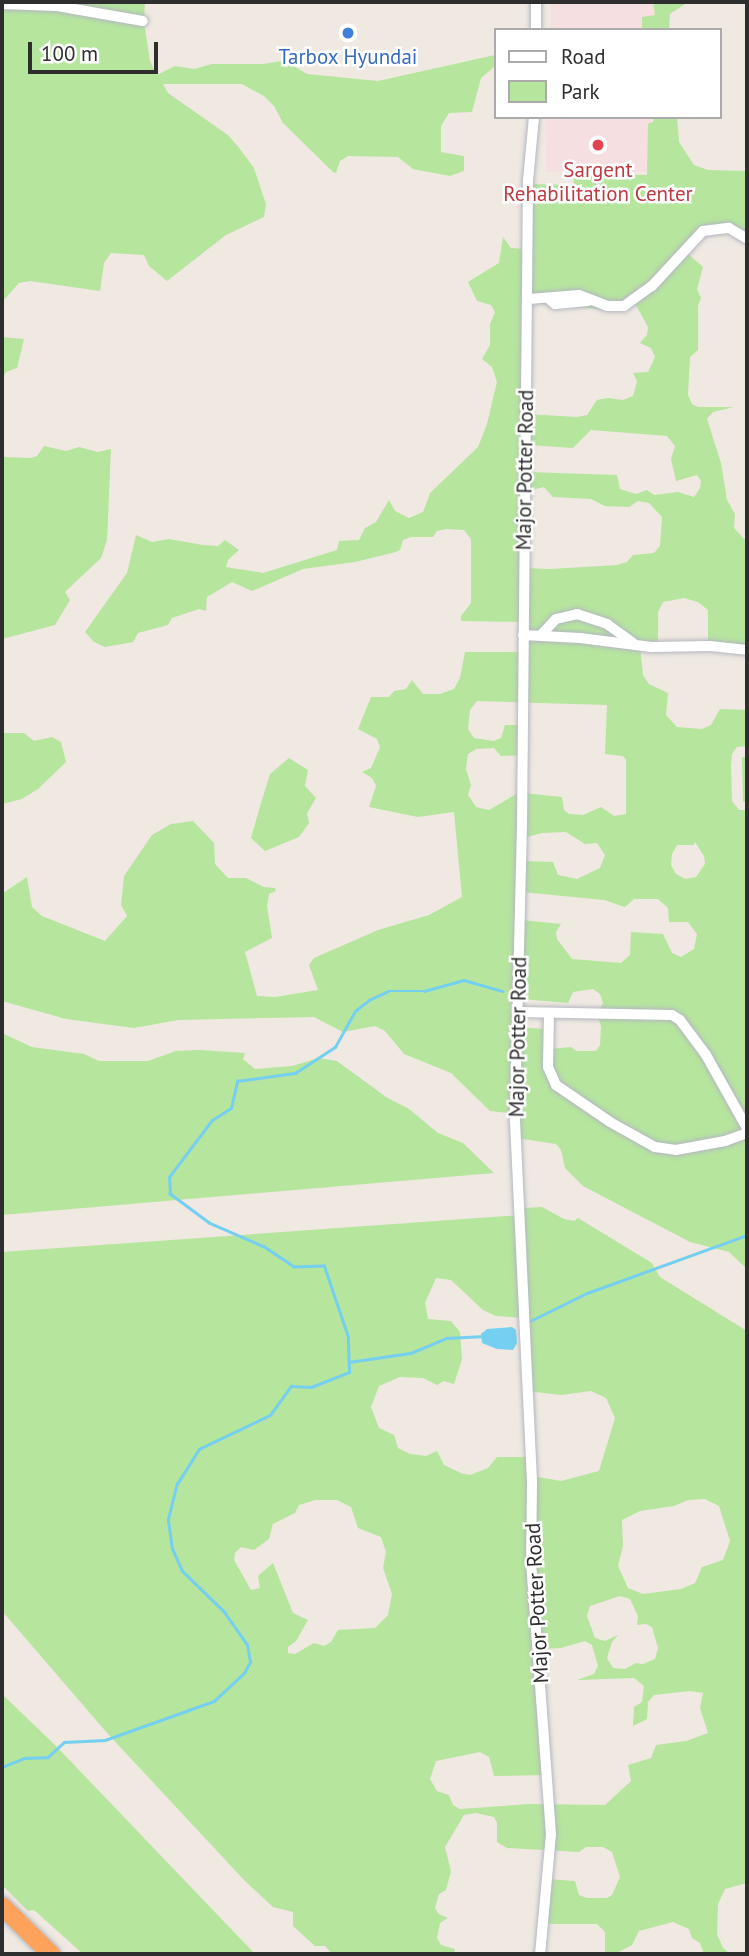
<!DOCTYPE html>
<style>
body{margin:0}
#map{position:relative;width:749px;height:1956px;overflow:hidden;background:#efe9e1;font-family:"PT Sans",sans-serif}
div>[style]{position:absolute}
.medical>*{inset:0;background:#f5dfe0;transform-origin:0 0}
.green>*{inset:0;background:#b6e59e}
.water>*{inset:0;background:#75cff0}
.stream>*{height:2.5px;margin:-1.25px;padding:0 1.25px;transform-origin:1.25px;border-radius:1.25px;background:#75cff0}
.roads{filter:drop-shadow(0 0 2px #b4b7c1) drop-shadow(0 0 2px #b4b7c1)}
.minor>*{height:10px;margin:-5px;padding:0 5px;transform-origin:5px;border-radius:5px;background:#fff}
.motorway>*{height:18px;margin:-9px;padding:0 9px;transform-origin:9px;border-radius:9px;background:#ffa35c}
.dots>*{width:19px;height:19px;translate:-50% -50%;box-sizing:border-box;border:4px solid #fff;border-radius:50%}
span{translate:-50% -50%;white-space:nowrap;text-align:center;line-height:1.15;-webkit-text-stroke:5px #fff;paint-order:stroke}
.shop-label{font-size:21px;color:#366cbe}
.health-label{font-size:21px;color:#be3a42}
.street-label{font-size:21px;color:#2e2e2e}
.frame{position:absolute;inset:0;border:4px solid #2e2e2e;pointer-events:none}
.legend{position:absolute;left:494px;top:28px;width:228px;height:91px;box-sizing:border-box;background:#fff;border:2px solid #ababab;margin:0;padding:9px 12px;list-style:none;font-size:21px;color:#2e2e2e}
.legend li{display:flex;align-items:center;gap:14px;height:35px}
.legend b{width:35px;border:2px solid #ababab}
.scale{position:absolute;left:28px;top:42px;width:130px;height:32px;box-sizing:border-box;border:4px solid #2e2e2e;border-top:0;padding-left:9px;font-size:21px;line-height:24px;white-space:nowrap;color:#2e2e2e;-webkit-text-stroke:5px #fff;paint-order:stroke}
</style>
<div id="map">
<div class="medical">
<div style="left:551px;top:2px;width:105px;height:28px"></div>
<div style="left:546px;top:117px;width:106px;height:55px"></div>
</div>
<div class="green">
<div style="clip-path:polygon(2px 2px,145px 2px,144px 22px,150px 61px,157px 75px,175px 66px,194px 69px,212px 64px,263px 64px,282px 61px,287px 56px,292px 65px,307px 74px,378px 81px,495px 55px,495px 66px,481px 78px,472px 112px,449px 113px,441px 126px,441px 152px,464px 156px,464px 171px,450px 176px,413px 169px,398px 157px,348px 156px,340px 161px,336px 173px,333px 172px,283px 123px,274px 106px,264px 96px,242px 84px,163px 84px,168px 93px,228px 135px,240px 149px,254px 168px,266px 204px,264px 217px,226px 235px,167px 281px,149px 266px,144px 255px,111px 253px,104px 263px,100px 291px,30px 281px,19px 283px,2px 302px)"></div>
<div style="clip-path:polygon(653px 2px,688px 2px,670px 14px,669px 30px,642px 30px,642px 17px,655px 15px)"></div>
<div style="clip-path:polygon(evenodd,654px 117px,677px 117px,679px 142px,694px 165px,708px 170px,747px 171px,745px 237px,731px 230px,709px 232px,686px 252px,703px 267px,697px 289px,701px 298px,698px 306px,698px 350px,690px 357px,688px 395px,692px 404px,698px 407px,734px 407px,713px 412px,707px 419px,721px 463px,727px 500px,735px 514px,734px 528px,747px 542px,747px 651px,708px 643px,708px 610px,698px 602px,684px 598px,663px 602px,658px 612px,658px 645px,640px 646px,643px 675px,649px 684px,668px 693px,666px 715px,677px 727px,702px 729px,711px 725px,720px 709px,747px 710px,747px 746px,737px 747px,732px 754px,731px 765px,732px 801px,739px 810px,747px 810px,747px 1269px,729px 1252px,690px 1242px,583px 1186px,565px 1168px,561px 1150px,556px 1144px,517px 1138px,516px 1114px,490px 1111px,451px 1073px,404px 1054px,385px 1031px,375px 1026px,343px 1032px,314px 1017px,178px 1020px,134px 1028px,66px 1019px,2px 1001px,3px 893px,27px 877px,32px 907px,42px 916px,105px 941px,127px 916px,121px 905px,124px 876px,152px 835px,171px 824px,193px 821px,214px 843px,215px 864px,228px 878px,246px 878px,264px 887px,275px 888px,276px 891px,269px 894px,267px 906px,272px 938px,245px 952px,257px 996px,275px 997px,318px 990px,309px 965px,314px 958px,378px 930px,429px 915px,462px 897px,454px 812px,418px 817px,369px 807px,376px 786px,372px 778px,362px 772px,371px 768px,380px 747px,377px 739px,358px 729px,371px 697px,389px 697px,394px 691px,406px 689px,412px 680px,423px 694px,440px 694px,454px 689px,460px 678px,465px 652px,522px 652px,523px 622px,461px 621px,461px 616px,471px 603px,471px 539px,464px 530px,446px 529px,437px 531px,433px 537px,411px 537px,403px 540px,400px 550px,396px 552px,355px 562px,303px 569px,252px 591px,232px 582px,207px 597px,206px 611px,199px 609px,172px 618px,168px 625px,138px 633px,133px 642px,105px 647px,94px 642px,85px 632px,127px 573px,136px 535px,152px 542px,169px 539px,203px 545px,218px 546px,225px 540px,239px 550px,228px 560px,226px 567px,263px 573px,337px 550px,339px 541px,359px 540px,365px 528px,376px 522px,389px 500px,395px 511px,409px 518px,423px 512px,430px 493px,478px 447px,487px 424px,497px 382px,492px 367px,482px 359px,490px 345px,490px 324px,495px 312px,491px 305px,477px 301px,468px 282px,499px 263px,503px 237px,511px 248px,527px 249px,530px 184px,573px 185px,575px 174px,647px 175px,648px 124px,653px 122px,654px 117px,530px 303px,609px 310px,625px 310px,636px 305px,648px 327px,647px 335px,640px 343px,651px 348px,655px 357px,648px 372px,633px 373px,637px 381px,633px 396px,623px 400px,608px 398px,597px 400px,587px 415px,577px 417px,527px 414px,530px 303px,654px 117px,591px 430px,667px 436px,675px 446px,671px 459px,676px 481px,697px 475px,701px 481px,700px 488px,694px 497px,678px 492px,654px 495px,647px 490px,636px 494px,620px 489px,617px 475px,527px 472px,529px 445px,573px 448px,591px 430px,654px 117px,544px 487px,553px 497px,591px 499px,605px 506px,629px 507px,638px 501px,649px 503px,662px 517px,660px 546px,654px 553px,633px 555px,627px 562px,617px 565px,550px 569px,525px 568px,528px 491px,544px 487px,654px 117px,477px 701px,607px 705px,605px 754px,623px 756px,626px 760px,626px 814px,614px 816px,601px 807px,583px 815px,569px 814px,564px 810px,562px 797px,524px 793px,523px 790px,489px 810px,476px 807px,468px 795px,471px 785px,466px 769px,468px 754px,476px 749px,494px 748px,501px 756px,522px 755px,522px 725px,505px 725px,501px 738px,494px 741px,474px 738px,468px 729px,470px 710px,477px 701px,654px 117px,566px 832px,585px 844px,597px 843px,605px 855px,600px 868px,577px 879px,558px 875px,553px 862px,523px 861px,523px 838px,542px 833px,566px 832px,654px 117px,695px 842px,704px 856px,705px 864px,696px 877px,685px 879px,676px 874px,671px 865px,672px 854px,677px 845px,694px 845px,695px 842px,654px 117px,522px 892px,604px 900px,625px 907px,634px 899px,658px 899px,668px 908px,669px 922px,688px 922px,697px 934px,694px 949px,681px 957px,672px 953px,663px 934px,631px 932px,630px 955px,621px 963px,572px 959px,557px 939px,556px 932px,561px 924px,522px 920px,522px 892px,654px 117px,593px 989px,600px 994px,603px 1003px,597px 1015px,601px 1026px,600px 1045px,596px 1051px,577px 1051px,571px 1047px,550px 1049px,544px 1044px,543px 1029px,519px 1027px,521px 999px,568px 1003px,573px 992px,593px 989px)"></div>
<div style="clip-path:polygon(2px 337px,24px 339px,17px 368px,6px 372px,2px 380px)"></div>
<div style="clip-path:polygon(44px 446px,66px 451px,79px 447px,98px 452px,111px 449px,107px 540px,101px 558px,65px 592px,70px 600px,55px 625px,2px 639px,2px 454px,5px 457px,31px 458px,37px 456px)"></div>
<div style="clip-path:polygon(2px 733px,24px 733px,34px 741px,52px 737px,61px 742px,66px 762px,38px 789px,22px 799px,2px 804px)"></div>
<div style="clip-path:polygon(742px 757px,747px 757px,747px 801px,743px 802px)"></div>
<div style="clip-path:polygon(289px 758px,308px 770px,305px 786px,316px 798px,307px 813px,309px 823px,299px 837px,265px 851px,251px 838px,261px 803px,270px 774px)"></div>
<div style="clip-path:polygon(2px 1033px,32px 1047px,84px 1054px,99px 1061px,148px 1061px,176px 1051px,200px 1050px,245px 1053px,243px 1059px,255px 1069px,292px 1066px,319px 1058px,337px 1061px,386px 1097px,409px 1109px,438px 1133px,463px 1143px,494px 1173px,2px 1215px)"></div>
<div style="clip-path:polygon(evenodd,542px 1207px,564px 1219px,574px 1221px,578px 1218px,652px 1263px,660px 1277px,747px 1331px,747px 1883px,725px 1889px,718px 1904px,717px 1934px,723px 1948px,730px 1954px,704px 1954px,700px 1943px,692px 1938px,689px 1929px,673px 1922px,639px 1931px,632px 1945px,615px 1954px,605px 1954px,605px 1932px,597px 1924px,543px 1924px,548px 1879px,575px 1881px,579px 1895px,587px 1898px,607px 1898px,612px 1895px,620px 1877px,612px 1852px,603px 1847px,586px 1847px,579px 1852px,507px 1848px,497px 1842px,497px 1823px,494px 1817px,476px 1813px,464px 1815px,445px 1847px,451px 1871px,446px 1890px,439px 1894px,435px 1908px,439px 1914px,448px 1918px,440px 1923px,437px 1938px,441px 1945px,455px 1949px,454px 1954px,332px 1954px,325px 1946px,315px 1946px,293px 1926px,293px 1912px,273px 1907px,244px 1880px,108px 1734px,2px 1611px,2px 1252px,521px 1215px,523px 1208px,542px 1207px,436px 1278px,451px 1280px,483px 1310px,496px 1316px,524px 1318px,527px 1391px,561px 1395px,591px 1391px,606px 1398px,615px 1418px,599px 1471px,561px 1481px,532px 1476px,532px 1457px,497px 1457px,488px 1468px,470px 1475px,461px 1473px,444px 1465px,437px 1451px,426px 1456px,410px 1454px,398px 1448px,394px 1435px,379px 1428px,371px 1407px,379px 1386px,400px 1377px,423px 1378px,437px 1385px,444px 1381px,454px 1384px,462px 1359px,460px 1332px,451px 1321px,428px 1319px,425px 1303px,436px 1278px,542px 1207px,705px 1499px,719px 1506px,730px 1541px,723px 1560px,702px 1567px,695px 1583px,681px 1589px,643px 1594px,628px 1588px,618px 1566px,623px 1546px,622px 1520px,640px 1511px,674px 1506px,688px 1500px,705px 1499px,542px 1207px,315px 1500px,337px 1500px,351px 1507px,358px 1528px,381px 1537px,386px 1552px,383px 1568px,392px 1594px,388px 1615px,375px 1628px,338px 1630px,331px 1642px,324px 1646px,314px 1643px,295px 1654px,288px 1653px,288px 1647px,296px 1641px,308px 1620px,293px 1613px,273px 1563px,258px 1576px,260px 1588px,251px 1590px,234px 1560px,235px 1553px,241px 1547px,254px 1550px,269px 1539px,273px 1524px,295px 1513px,299px 1505px,315px 1500px,542px 1207px,620px 1596px,630px 1599px,638px 1616px,637px 1625px,646px 1624px,652px 1627px,658px 1648px,655px 1659px,643px 1664px,636px 1663px,625px 1669px,613px 1668px,607px 1658px,612px 1642px,618px 1635px,605px 1641px,595px 1638px,587px 1616px,590px 1606px,620px 1596px,542px 1207px,585px 1641px,592px 1645px,598px 1666px,594px 1674px,577px 1680px,634px 1678px,644px 1686px,642px 1702px,634px 1707px,633px 1726px,647px 1719px,648px 1702px,654px 1695px,690px 1691px,703px 1693px,700px 1708px,708px 1733px,686px 1741px,656px 1745px,651px 1758px,628px 1765px,631px 1781px,605px 1805px,529px 1804px,460px 1809px,453px 1805px,449px 1795px,437px 1791px,430px 1779px,436px 1761px,480px 1752px,489px 1757px,494px 1776px,546px 1775px,541px 1649px,561px 1648px,585px 1641px)"></div>
<div style="clip-path:polygon(2px 1694px,56px 1746px,255px 1954px,83px 1954px,34px 1910px,28px 1911px,2px 1885px)"></div>
</div>
<div class="water">
<div style="clip-path:polygon(512px 1327px,516px 1330px,517px 1343px,513px 1350px,497px 1349px,482px 1343px,481px 1334px,487px 1329px)"></div>
</div>
<div class="stream">
<div style="left:526px;top:1323px;width:68px;rotate:-26.2deg"></div>
<div style="left:587px;top:1293px;width:170px;rotate:-19.9deg"></div>
<div style="left:349px;top:1362px;width:63px;rotate:-8.3deg"></div>
<div style="left:411px;top:1353px;width:39px;rotate:-23deg"></div>
<div style="left:447px;top:1338px;width:37px;rotate:-3deg"></div>
<div style="left:2px;top:1767px;width:24px;rotate:-22deg"></div>
<div style="left:24px;top:1758px;width:24px;rotate:-2deg"></div>
<div style="left:48px;top:1757px;width:22px;rotate:-43deg"></div>
<div style="left:64px;top:1742px;width:41px;rotate:-2.8deg"></div>
<div style="left:105px;top:1740px;width:116px;rotate:-19.7deg"></div>
<div style="left:214px;top:1701px;width:41px;rotate:-43deg"></div>
<div style="left:244px;top:1673px;width:13px;rotate:-61deg"></div>
<div style="left:250px;top:1662px;width:17px;rotate:-100deg"></div>
<div style="left:247px;top:1645px;width:39px;rotate:-125deg"></div>
<div style="left:225px;top:1613px;width:60px;rotate:-135.7deg"></div>
<div style="left:182px;top:1571px;width:24px;rotate:-114deg"></div>
<div style="left:172px;top:1549px;width:30px;rotate:-98deg"></div>
<div style="left:168px;top:1519px;width:36px;rotate:-76deg"></div>
<div style="left:177px;top:1484px;width:41px;rotate:-57.8deg"></div>
<div style="left:199px;top:1449px;width:79px;rotate:-25.6deg"></div>
<div style="left:270px;top:1415px;width:36px;rotate:-54deg"></div>
<div style="left:291px;top:1386px;width:20px;rotate:3deg"></div>
<div style="left:311px;top:1387px;width:41px;rotate:-21.5deg"></div>
<div style="left:349px;top:1372px;width:35px;rotate:-92deg"></div>
<div style="left:348px;top:1337px;width:75px;rotate:-108.7deg"></div>
<div style="left:324px;top:1266px;width:30px;rotate:178deg"></div>
<div style="left:294px;top:1267px;width:36px;rotate:-146deg"></div>
<div style="left:264px;top:1247px;width:60px;rotate:-156.4deg"></div>
<div style="left:209px;top:1223px;width:49px;rotate:-143.4deg"></div>
<div style="left:170px;top:1194px;width:17px;rotate:-93deg"></div>
<div style="left:169px;top:1177px;width:71px;rotate:-53deg"></div>
<div style="left:212px;top:1120px;width:22px;rotate:-32deg"></div>
<div style="left:231px;top:1108px;width:28px;rotate:-77deg"></div>
<div style="left:237px;top:1081px;width:59px;rotate:-7.9deg"></div>
<div style="left:295px;top:1073px;width:48px;rotate:-33deg"></div>
<div style="left:335px;top:1047px;width:41px;rotate:-60.9deg"></div>
<div style="left:355px;top:1011px;width:18px;rotate:-38deg"></div>
<div style="left:369px;top:1000px;width:21px;rotate:-25deg"></div>
<div style="left:388px;top:991px;width:36px"></div>
<div style="left:424px;top:991px;width:41px;rotate:-15.4deg"></div>
<div style="left:464px;top:980px;width:40px;rotate:16deg"></div>
</div>
<div class="roads">
<div class="minor">
<div style="left:536px;top:2px;width:28px;rotate:90deg"></div>
<div style="left:2px;top:4px;width:55px;rotate:2.1deg"></div>
<div style="left:57px;top:6px;width:87px;rotate:9.9deg"></div>
<div style="left:534px;top:117px;width:63px;rotate:95.4deg"></div>
<div style="left:528px;top:180px;width:645px;rotate:90.53deg"></div>
<div style="left:522px;top:825px;width:296px;rotate:91.4deg"></div>
<div style="left:515px;top:1121px;width:363px;rotate:87.3deg"></div>
<div style="left:532px;top:1484px;width:78px;rotate:90.7deg"></div>
<div style="left:531px;top:1562px;width:273px;rotate:85.8deg"></div>
<div style="left:551px;top:1834px;width:121px;rotate:95.2deg"></div>
<div style="left:529px;top:299px;width:50px;rotate:-4.6deg"></div>
<div style="left:579px;top:295px;width:30px;rotate:21deg"></div>
<div style="left:607px;top:306px;width:17px"></div>
<div style="left:624px;top:306px;width:34px;rotate:-36deg"></div>
<div style="left:652px;top:286px;width:75px;rotate:-47.2deg"></div>
<div style="left:703px;top:231px;width:26px;rotate:-7deg"></div>
<div style="left:729px;top:228px;width:21px;rotate:31deg"></div>
<div style="left:549px;top:299px;width:8px;rotate:40deg"></div>
<div style="left:555px;top:304px;width:33px;rotate:-5deg"></div>
<div style="left:523px;top:635px;width:57px;rotate:3deg"></div>
<div style="left:580px;top:638px;width:72px;rotate:7.2deg"></div>
<div style="left:651px;top:647px;width:59px;rotate:-1deg"></div>
<div style="left:710px;top:646px;width:37px;rotate:6deg"></div>
<div style="left:541px;top:635px;width:22px;rotate:-47deg"></div>
<div style="left:556px;top:619px;width:22px;rotate:-13deg"></div>
<div style="left:577px;top:614px;width:32px;rotate:18deg"></div>
<div style="left:607px;top:624px;width:32px;rotate:36deg"></div>
<div style="left:519px;top:1012px;width:153px;rotate:1.1deg"></div>
<div style="left:672px;top:1015px;width:9px;rotate:32deg"></div>
<div style="left:680px;top:1020px;width:44px;rotate:53.4deg"></div>
<div style="left:706px;top:1055px;width:84px;rotate:60.7deg"></div>
<div style="left:549px;top:1014px;width:53px;rotate:91.1deg"></div>
<div style="left:548px;top:1067px;width:20px;rotate:66deg"></div>
<div style="left:556px;top:1085px;width:65px;rotate:34.4deg"></div>
<div style="left:610px;top:1122px;width:51px;rotate:29.1deg"></div>
<div style="left:655px;top:1147px;width:21px;rotate:8deg"></div>
<div style="left:676px;top:1150px;width:50px;rotate:-10.4deg"></div>
<div style="left:725px;top:1141px;width:23px;rotate:-20deg"></div>
</div>
<div class="motorway">
<div style="left:2px;top:1906px;width:69px;rotate:44.4deg"></div>
</div>
</div>
<div class="dots">
<div style="left:348px;top:33px;background:#3f7fe0"></div>
<div style="left:598px;top:145px;background:#e0444e"></div>
</div>
<div class="shop-label">
<span style="left:348px;top:57px">Tarbox Hyundai</span>
</div>
<div class="health-label">
<span style="left:598px;top:182px">Sargent<br>Rehabilitation Center</span>
</div>
<div class="street-label">
<span style="left:525px;top:470px;rotate:-89deg">Major Potter Road</span>
<span style="left:518px;top:1037px;rotate:-89deg">Major Potter Road</span>
<span style="left:537px;top:1603px;rotate:-93deg">Major Potter Road</span>
</div>
<div class="frame"></div>
<ul class="legend">
<li><b style="height:9px;background:#fff"></b>Road</li>
<li><b style="height:19px;background:#b6e59e"></b>Park</li>
</ul>
<div class="scale">100 m</div>
</div>
